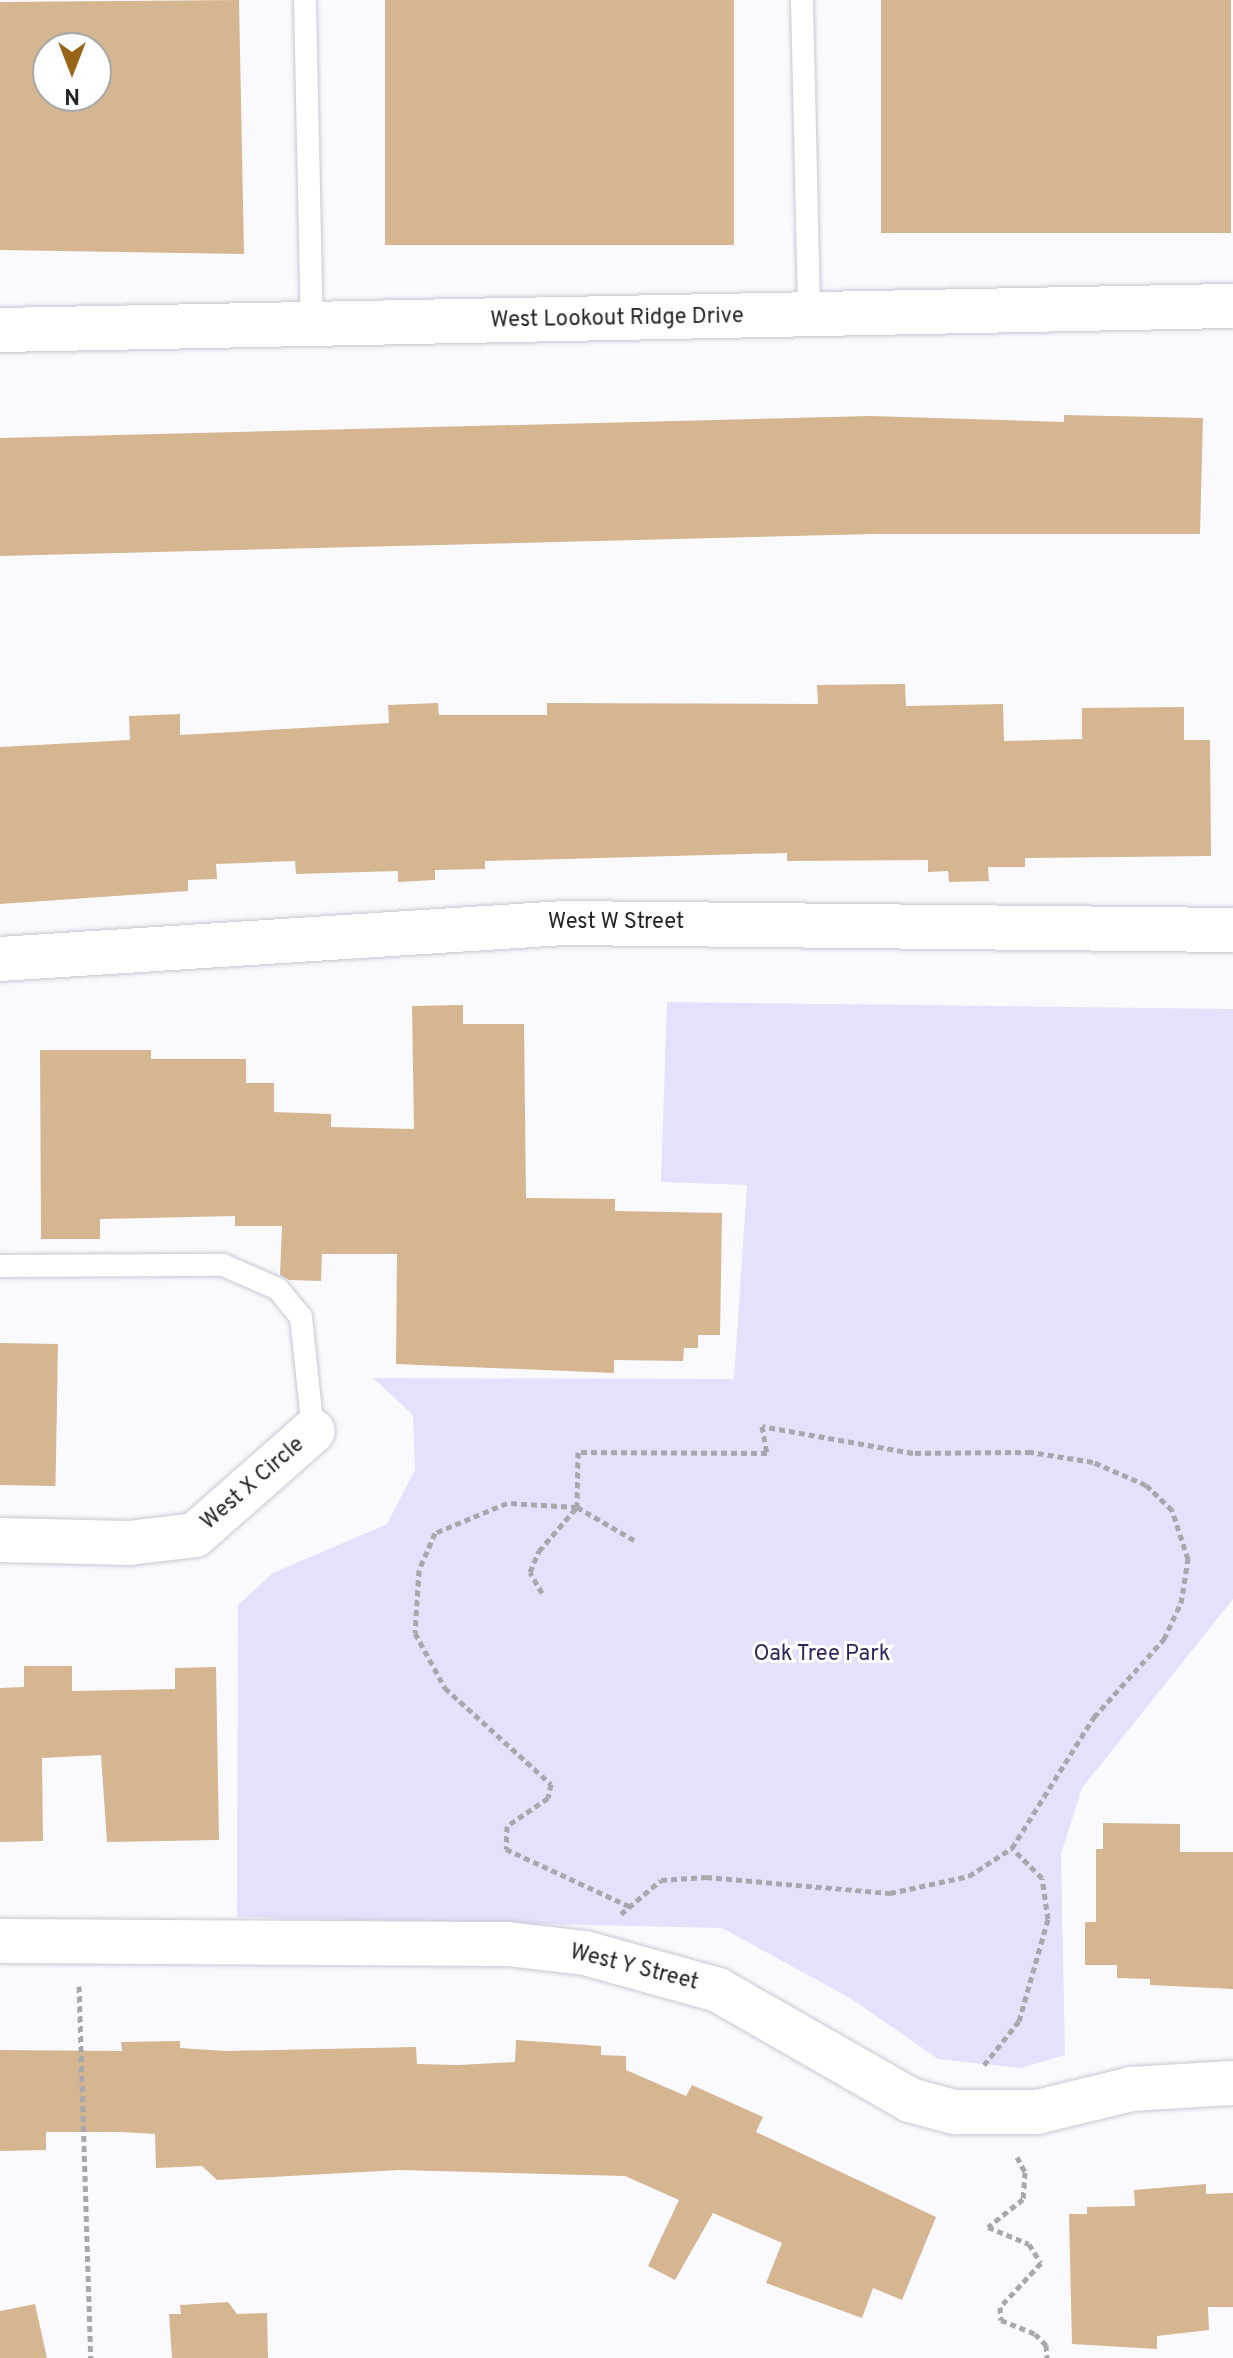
<!DOCTYPE html>
<style>
body{margin:0}
#map{position:relative;width:1233px;height:2358px;overflow:hidden;background:#fafafe;font-family:Overpass,sans-serif}
div>[style]{position:absolute}
.green>*{inset:0;background:#e4e1fc}
.building>*{inset:0;background:#d5b690;transform-origin:0 0}
.path>*{height:5px;margin-top:-2.5px;transform-origin:0;background:repeating-linear-gradient(90deg,#a8a8ac 0 6px,transparent 0 10px)}
.roads{filter:drop-shadow(0 0 2px #c8c7d2) drop-shadow(0 0 2px #c8c7d2)}
.service>*{height:22px;margin:-11px;padding:0 11px;transform-origin:11px;border-radius:11px;background:#fff}
.minor>*{height:44px;margin:-22px;padding:0 22px;transform-origin:22px;border-radius:22px;background:#fff}
span{translate:-50% -50%;white-space:nowrap;text-align:center;line-height:1.15;-webkit-text-stroke:6px #fff;paint-order:stroke}
.street-label{font-size:22px;color:#232327}
.park-label{font-size:22px;color:#32255b}
.north{position:absolute;left:32px;top:32px;width:80px;height:80px;box-sizing:border-box;background:#fff;border:2px solid #a7a7a9;border-radius:50%;rotate:180deg;font-size:22px;font-weight:700;line-height:32px;text-align:center;color:#232327}
.north::after{content:'';display:block;margin:auto;width:28px;height:36px;background:#976518;clip-path:polygon(50% 0,100% 100%,50% 72%,0 100%)}
</style>
<div id="map">
<div class="green">
<div style="clip-path:polygon(667px 1002px,1233px 1009px,1233px 1599px,1082px 1788px,1061px 1854px,1065px 2055px,1020px 2068px,938px 2059px,850px 1998px,722px 1928px,237px 1917px,238px 1605px,273px 1573px,387px 1524px,415px 1470px,413px 1415px,373px 1378px,734px 1379px,747px 1185px,661px 1182px)"></div>
</div>
<div class="building">
<div style="clip-path:polygon(evenodd,239px 0,244px 254px,0 250px,0 2px,239px 0,48px 48px,96px 48px,96px 96px,48px 96px,48px 48px)"></div>
<div style="left:385px;top:0;width:349px;height:245px"></div>
<div style="left:881px;top:0;width:350px;height:233px"></div>
<div style="clip-path:polygon(1064px 415px,1203px 418px,1200px 534px,873px 534px,0 556px,0 438px,870px 416px,1064px 422px)"></div>
<div style="clip-path:polygon(905px 684px,906px 706px,1003px 704px,1004px 741px,1082px 739px,1082px 708px,1184px 707px,1184px 740px,1210px 740px,1211px 856px,1025px 858px,1025px 867px,988px 867px,989px 881px,949px 882px,948px 871px,928px 872px,928px 860px,787px 861px,787px 853px,485px 861px,485px 869px,435px 870px,435px 880px,398px 882px,398px 871px,296px 874px,295px 861px,216px 864px,217px 879px,188px 880px,188px 891px,0 904px,0 747px,130px 740px,129px 716px,180px 714px,180px 735px,389px 723px,388px 705px,438px 703px,439px 715px,547px 715px,547px 703px,818px 704px,817px 685px)"></div>
<div style="clip-path:polygon(463px 1005px,463px 1024px,524px 1024px,526px 1198px,615px 1199px,615px 1211px,722px 1213px,720px 1335px,698px 1335px,698px 1348px,684px 1348px,683px 1361px,614px 1360px,614px 1373px,396px 1364px,397px 1254px,322px 1254px,321px 1281px,289px 1280px,280px 1275px,282px 1226px,235px 1226px,235px 1216px,100px 1219px,100px 1239px,41px 1239px,40px 1050px,151px 1050px,151px 1059px,246px 1059px,246px 1083px,274px 1083px,274px 1112px,331px 1114px,331px 1127px,414px 1129px,412px 1006px)"></div>
<div style="left:0;top:1343px;width:58px;height:142px;rotate:1deg"></div>
<div style="clip-path:polygon(24px 1666px,72px 1666px,72px 1691px,175px 1689px,175px 1668px,216px 1667px,219px 1840px,107px 1842px,101px 1755px,42px 1758px,43px 1841px,0 1842px,0 1688px,24px 1687px)"></div>
<div style="clip-path:polygon(1103px 1823px,1180px 1824px,1180px 1852px,1233px 1852px,1233px 1989px,1150px 1985px,1150px 1979px,1117px 1978px,1117px 1965px,1085px 1965px,1085px 1922px,1096px 1922px,1096px 1849px,1103px 1849px)"></div>
<div style="clip-path:polygon(516px 2040px,601px 2046px,601px 2055px,626px 2056px,626px 2070px,686px 2096px,692px 2085px,763px 2117px,756px 2132px,936px 2217px,902px 2300px,873px 2288px,862px 2318px,766px 2283px,782px 2243px,713px 2213px,675px 2280px,648px 2266px,679px 2200px,625px 2176px,399px 2170px,217px 2180px,202px 2166px,156px 2168px,155px 2134px,121px 2132px,46px 2132px,46px 2150px,0 2151px,0 2050px,122px 2051px,121px 2042px,180px 2041px,180px 2048px,225px 2051px,416px 2047px,417px 2064px,458px 2065px,515px 2062px)"></div>
<div style="clip-path:polygon(1206px 2184px,1206px 2194px,1233px 2193px,1233px 2307px,1208px 2307px,1209px 2330px,1157px 2336px,1157px 2349px,1072px 2344px,1069px 2214px,1087px 2214px,1087px 2207px,1135px 2206px,1134px 2190px)"></div>
<div style="clip-path:polygon(228px 2302px,237px 2314px,267px 2313px,268px 2358px,172px 2358px,169px 2314px,181px 2314px,180px 2305px)"></div>
<div style="clip-path:polygon(35px 2304px,47px 2358px,0 2358px,0 2311px)"></div>
</div>
<div class="path">
<div style="left:542px;top:1593px;width:24px;rotate:-120deg"></div>
<div style="left:530px;top:1572px;width:23px;rotate:-67deg"></div>
<div style="left:539px;top:1551px;width:58px;rotate:-49.2deg"></div>
<div style="left:577px;top:1507px;width:66px;rotate:30.1deg"></div>
<div style="left:621px;top:1914px;width:52px;rotate:-40.4deg"></div>
<div style="left:661px;top:1880px;width:45px;rotate:-3.8deg"></div>
<div style="left:706px;top:1877px;width:185px;rotate:5deg"></div>
<div style="left:890px;top:1893px;width:81px;rotate:-12.1deg"></div>
<div style="left:969px;top:1876px;width:51px;rotate:-33.1deg"></div>
<div style="left:1012px;top:1848px;width:155px;rotate:-58deg"></div>
<div style="left:1094px;top:1717px;width:105px;rotate:-48.1deg"></div>
<div style="left:1164px;top:1639px;width:40px;rotate:-65deg"></div>
<div style="left:1181px;top:1603px;width:45px;rotate:-81deg"></div>
<div style="left:1188px;top:1559px;width:52px;rotate:-108.1deg"></div>
<div style="left:1172px;top:1510px;width:36px;rotate:-136deg"></div>
<div style="left:1146px;top:1485px;width:58px;rotate:-156.5deg"></div>
<div style="left:1093px;top:1462px;width:63px;rotate:-170.8deg"></div>
<div style="left:1031px;top:1452px;width:118px;rotate:179.5deg"></div>
<div style="left:913px;top:1453px;width:153px;rotate:-169.9deg"></div>
<div style="left:762px;top:1426px;width:27px;rotate:80deg"></div>
<div style="left:767px;top:1453px;width:189px;rotate:-179.7deg"></div>
<div style="left:578px;top:1452px;width:55px;rotate:91deg"></div>
<div style="left:577px;top:1507px;width:70px;rotate:-176.7deg"></div>
<div style="left:507px;top:1503px;width:78px;rotate:157.4deg"></div>
<div style="left:435px;top:1533px;width:40px;rotate:113.4deg"></div>
<div style="left:419px;top:1570px;width:63px;rotate:93.6deg"></div>
<div style="left:415px;top:1633px;width:63px;rotate:61.4deg"></div>
<div style="left:445px;top:1688px;width:143px;rotate:42.2deg"></div>
<div style="left:551px;top:1784px;width:14px;rotate:102deg"></div>
<div style="left:548px;top:1798px;width:50px;rotate:145.7deg"></div>
<div style="left:507px;top:1826px;width:23px;rotate:92deg"></div>
<div style="left:506px;top:1849px;width:136px;rotate:24.9deg"></div>
<div style="left:79px;top:1986px;width:372px;rotate:88.2deg"></div>
<div style="left:984px;top:2065px;width:56px;rotate:-51.5deg"></div>
<div style="left:1019px;top:2021px;width:106px;rotate:-74.1deg"></div>
<div style="left:1048px;top:1919px;width:41px;rotate:-98.3deg"></div>
<div style="left:1042px;top:1878px;width:42px;rotate:-135deg"></div>
<div style="left:1017px;top:2157px;width:17px;rotate:62deg"></div>
<div style="left:1025px;top:2172px;width:27px;rotate:94deg"></div>
<div style="left:1023px;top:2199px;width:45px;rotate:141.3deg"></div>
<div style="left:988px;top:2227px;width:44px;rotate:22.5deg"></div>
<div style="left:1029px;top:2244px;width:22px;rotate:58deg"></div>
<div style="left:1041px;top:2263px;width:60px;rotate:133deg"></div>
<div style="left:1000px;top:2307px;width:13px;rotate:86deg"></div>
<div style="left:1001px;top:2320px;width:37px;rotate:22deg"></div>
<div style="left:1035px;top:2334px;width:16px;rotate:45deg"></div>
<div style="left:1046px;top:2345px;width:13px;rotate:86deg"></div>
</div>
<div class="roads">
<div class="service">
<div style="left:305px;top:0;width:325px;rotate:88.8deg"></div>
<div style="left:802px;top:0;width:315px;rotate:88.7deg"></div>
<div style="left:0;top:1266px;width:223px;rotate:-0.3deg"></div>
<div style="left:223px;top:1265px;width:60px;rotate:23.6deg"></div>
<div style="left:278px;top:1289px;width:36px;rotate:51deg"></div>
<div style="left:301px;top:1317px;width:115px;rotate:84deg"></div>
</div>
<div class="minor">
<div style="left:0;top:330px;width:1233px;rotate:-1.12deg"></div>
<div style="left:0;top:959px;width:566px;rotate:-3.65deg"></div>
<div style="left:565px;top:923px;width:668px;rotate:0.6deg"></div>
<div style="left:0;top:1540px;width:129px;rotate:1.3deg"></div>
<div style="left:129px;top:1543px;width:66px;rotate:-6.9deg"></div>
<div style="left:195px;top:1535px;width:157px;rotate:-41.4deg"></div>
<div style="left:0;top:1941px;width:508px;rotate:0.34deg"></div>
<div style="left:508px;top:1944px;width:78px;rotate:6.7deg"></div>
<div style="left:585px;top:1953px;width:138px;rotate:15.5deg"></div>
<div style="left:718px;top:1990px;width:221px;rotate:29.8deg"></div>
<div style="left:910px;top:2100px;width:46px;rotate:15.3deg"></div>
<div style="left:954px;top:2112px;width:83px"></div>
<div style="left:1037px;top:2112px;width:97px;rotate:-13.7deg"></div>
<div style="left:1131px;top:2089px;width:102px;rotate:-3.4deg"></div>
</div>
</div>
<div class="street-label">
<span style="left:617px;top:319px;rotate:-1deg">West Lookout Ridge Drive</span>
<span style="left:616px;top:923px">West W Street</span>
<span style="left:253px;top:1484px;rotate:-41deg">West X Circle</span>
<span style="left:634px;top:1968px;rotate:14deg">West Y Street</span>
</div>
<div class="park-label">
<span style="left:822px;top:1655px">Oak Tree Park</span>
</div>
<div class="north">N</div>
</div>
